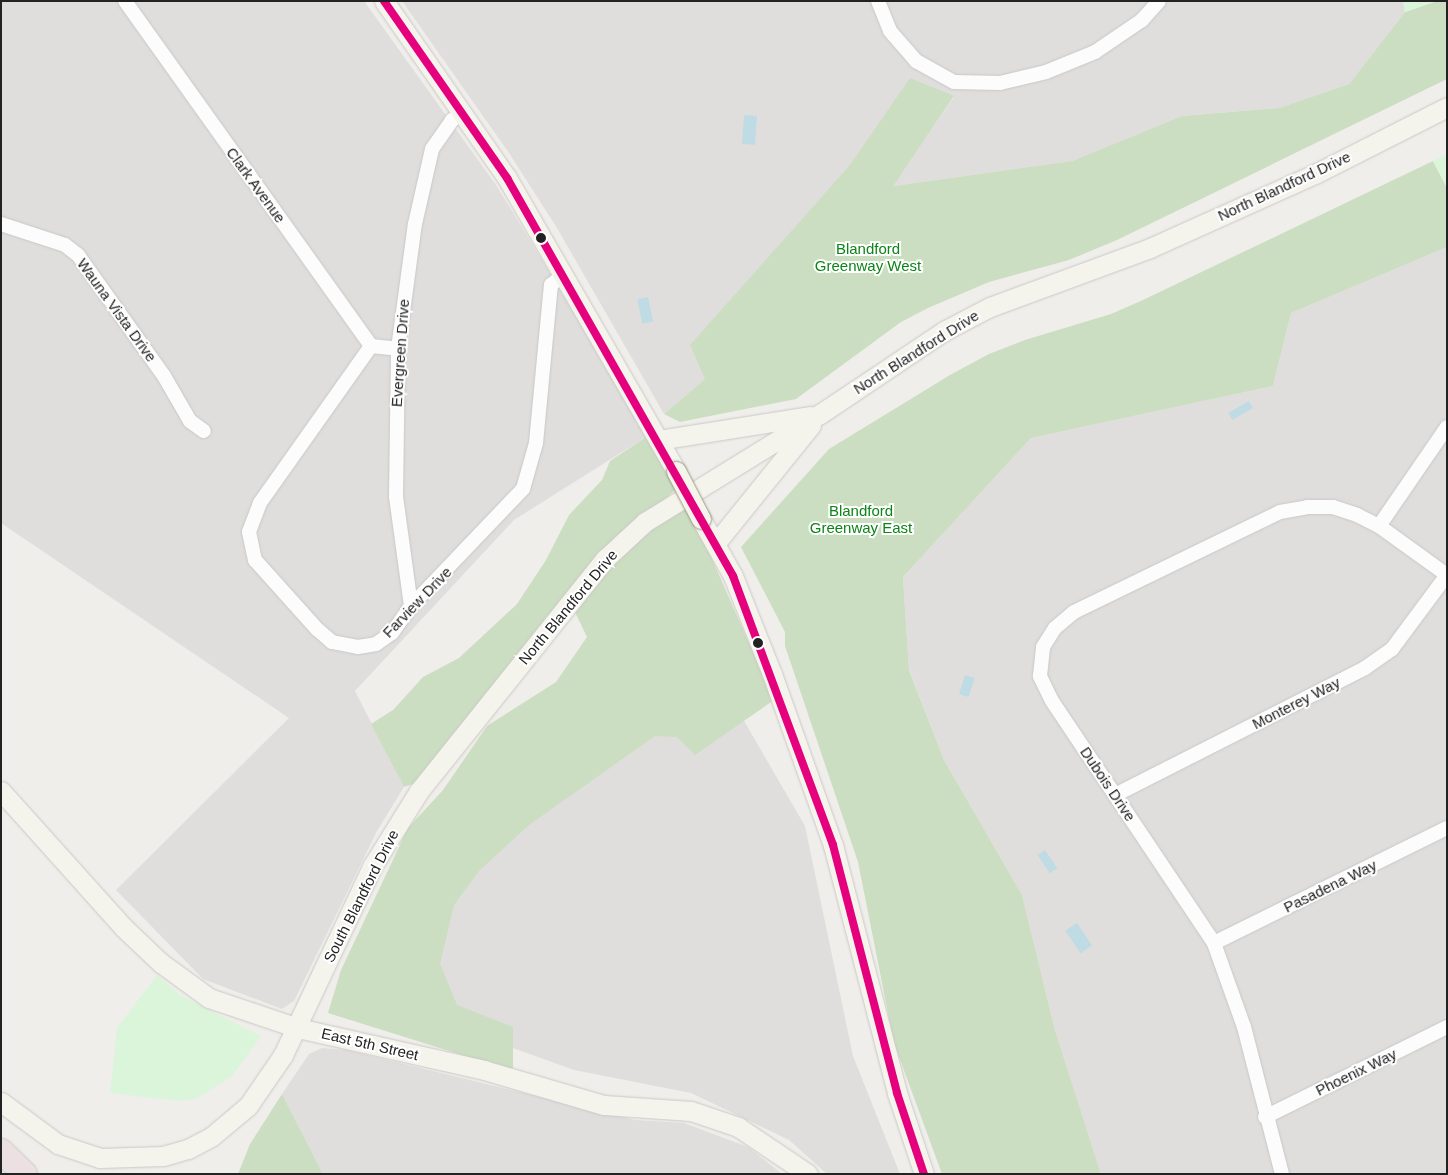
<!DOCTYPE html>
<style>
body{margin:0}
#map{position:relative;width:1448px;height:1175px;overflow:hidden;background:#f0eeeb;font-family:Arial,sans-serif}
div>[style]{position:absolute}
.residential>*{inset:0;background:#dfdedc}
.forest>*{inset:0;background:#cbdec1}
.park>*{inset:0;background:#daf5da}
.water>*{inset:0;background:#bfdbe3;transform-origin:0 0}
.roads{filter:drop-shadow(0 0 1px #c9c8c7) drop-shadow(0 0 1px #c9c8c7)}
.street>*{height:14px;margin:-7px;padding:0 7px;transform-origin:7px;border-radius:7px;background:#fdfcfc}
.secondary>*{height:19px;margin:-9.5px;padding:0 9.5px;transform-origin:9.5px;border-radius:9.5px;background:#f4f4ed}
.highway>*{height:24px;margin:-12px;padding:0 12px;transform-origin:12px;border-radius:12px;background:#ece0e2}
.bridges{filter:drop-shadow(0 0 1px #999a82) drop-shadow(0 0 1px #999a82)}
.secondary-bridge>*{height:19px;margin:-9.5px;padding:0 9.5px;transform-origin:9.5px;border-radius:9.5px;background:#f4f4ed}
.bus-1>*{height:8px;margin:-4px;padding:0 4px;transform-origin:4px;border-radius:4px;background:#e5007d}
.dots>*{width:14px;height:14px;translate:-50% -50%;box-sizing:border-box;border:2px solid #fff;border-radius:50%}
span{translate:-50% -50%;white-space:nowrap;text-align:center;line-height:1.15;-webkit-text-stroke:4px #fff;paint-order:stroke}
.street-label{font-size:15px;color:#222}
.park-label{font-size:15px;color:#0c8416}
.frame{position:absolute;inset:0;border:2px solid #222;pointer-events:none}
</style>
<div id="map">
<div class="residential">
<div style="clip-path:polygon(1px 1px,364px 1px,496px 185px,649px 435px,514px 520px,355px 691px,404px 787px,377px 831px,294px 1001px,282px 1009px,203px 979px,116px 890px,289px 718px,1px 523px)"></div>
<div style="clip-path:polygon(402px 1px,1403px 1px,1405px 12px,1349px 84px,1279px 108px,1182px 116px,1072px 161px,892px 186px,954px 97px,910px 79px,705px 379px,664px 414px,557px 228px,509px 153px)"></div>
<div style="clip-path:polygon(1447px 247px,1447px 1174px,1101px 1174px,1055px 1030px,1022px 895px,944px 760px,909px 669px,903px 577px,1031px 438px,1273px 386px,1291px 313px)"></div>
<div style="clip-path:polygon(639px 686px,740px 714px,805px 826px,853px 1056px,900px 1174px,827px 1174px,789px 1140px,691px 1093px,574px 1070px,419px 1014px,405px 900px)"></div>
<div style="clip-path:polygon(322px 1048px,346px 1050px,635px 1120px,684px 1123px,748px 1147px,782px 1174px,323px 1174px,282px 1094px,309px 1054px)"></div>
</div>
<div class="forest">
<div style="clip-path:polygon(1437px 1px,1447px 1px,1447px 79px,1117px 240px,1069px 260px,989px 282px,928px 308px,901px 322px,796px 399px,680px 422px,664px 414px,705px 379px,690px 345px,850px 165px,910px 78px,954px 96px,893px 186px,1072px 161px,1182px 116px,1279px 108px,1349px 84px,1405px 12px)"></div>
<div style="clip-path:polygon(1433px 161px,1447px 188px,1447px 247px,1291px 313px,1273px 386px,1031px 438px,903px 577px,909px 670px,944px 760px,1022px 895px,1055px 1030px,1101px 1174px,942px 1174px,894px 1043px,858px 862px,785px 646px,785px 632px,741px 547px,829px 449px,950px 375px,989px 354px,1025px 340px,1111px 314px,1143px 300px)"></div>
<div style="clip-path:polygon(649px 435px,676px 489px,652px 511px,415px 783px,404px 787px,371px 724px,393px 710px,423px 677px,459px 658px,517px 604px,546px 560px,569px 515px,602px 480px,610px 461px)"></div>
<div style="clip-path:polygon(686px 500px,774px 700px,695px 755px,677px 737px,655px 736px,529px 825px,479px 871px,454px 905px,440px 964px,457px 1005px,513px 1027px,513px 1071px,328px 1013px,341px 970px,408px 828px,443px 790px,487px 726px,556px 682px,587px 637px,575px 612px,620px 557px)"></div>
<div style="clip-path:polygon(282px 1094px,323px 1174px,238px 1174px,250px 1144px)"></div>
</div>
<div class="park">
<div style="clip-path:polygon(1403px 1px,1437px 1px,1405px 12px)"></div>
<div style="clip-path:polygon(1447px 154px,1447px 188px,1433px 161px)"></div>
<div style="clip-path:polygon(157px 975px,180px 995px,261px 1036px,232px 1076px,198px 1098px,179px 1101px,110px 1093px,117px 1028px)"></div>
</div>
<div class="water">
<div style="left:744px;top:115px;width:13px;height:29px;rotate:4deg"></div>
<div style="left:648px;top:297px;width:25px;height:11px;rotate:78deg"></div>
<div style="left:1249px;top:401px;width:8px;height:24px;rotate:60deg"></div>
<div style="left:965px;top:675px;width:10px;height:20px;rotate:17deg"></div>
<div style="left:1045px;top:850px;width:22px;height:9px;rotate:56deg"></div>
<div style="left:1077px;top:923px;width:27px;height:14px;rotate:56deg"></div>
</div>
<div class="roads">
<div class="street">
<div style="left:125px;top:1px;width:424px;rotate:54.5deg"></div>
<div style="left:371px;top:346px;width:27px;rotate:6deg"></div>
<div style="left:878px;top:1px;width:32px;rotate:68deg"></div>
<div style="left:890px;top:31px;width:40px;rotate:49deg"></div>
<div style="left:916px;top:61px;width:43px;rotate:28.9deg"></div>
<div style="left:954px;top:82px;width:46px;rotate:1.2deg"></div>
<div style="left:1000px;top:83px;width:47px;rotate:-13.4deg"></div>
<div style="left:1046px;top:72px;width:53px;rotate:-22.2deg"></div>
<div style="left:1095px;top:52px;width:57px;rotate:-34.2deg"></div>
<div style="left:1142px;top:20px;width:25px;rotate:-48deg"></div>
<div style="left:1px;top:224px;width:67px;rotate:18.2deg"></div>
<div style="left:65px;top:245px;width:16px;rotate:38deg"></div>
<div style="left:78px;top:255px;width:148px;rotate:54.6deg"></div>
<div style="left:164px;top:376px;width:52px;rotate:60deg"></div>
<div style="left:190px;top:421px;width:17px;rotate:36deg"></div>
<div style="left:371px;top:346px;width:192px;rotate:125.3deg"></div>
<div style="left:260px;top:503px;width:31px;rotate:111deg"></div>
<div style="left:249px;top:532px;width:29px;rotate:78deg"></div>
<div style="left:255px;top:560px;width:93px;rotate:48.1deg"></div>
<div style="left:317px;top:629px;width:20px;rotate:41deg"></div>
<div style="left:332px;top:642px;width:26px;rotate:11deg"></div>
<div style="left:358px;top:647px;width:18px;rotate:-9deg"></div>
<div style="left:376px;top:644px;width:19px;rotate:-35deg"></div>
<div style="left:392px;top:633px;width:33px;rotate:-55deg"></div>
<div style="left:411px;top:606px;width:162px;rotate:-46.3deg"></div>
<div style="left:523px;top:489px;width:48px;rotate:-74.2deg"></div>
<div style="left:536px;top:443px;width:159px;rotate:-84.6deg"></div>
<div style="left:551px;top:285px;width:17px;rotate:-40deg"></div>
<div style="left:1379px;top:526px;width:120px;rotate:-55.5deg"></div>
<div style="left:411px;top:606px;width:111px;rotate:-97.8deg"></div>
<div style="left:396px;top:496px;width:147px;rotate:-89.2deg"></div>
<div style="left:398px;top:349px;width:126px;rotate:-82.3deg"></div>
<div style="left:415px;top:224px;width:77px;rotate:-77.2deg"></div>
<div style="left:432px;top:149px;width:35px;rotate:-55deg"></div>
<div style="left:452px;top:120px;width:12px;rotate:-31deg"></div>
<div style="left:1115px;top:795px;width:280px;rotate:-26.9deg"></div>
<div style="left:1365px;top:668px;width:33px;rotate:-35deg"></div>
<div style="left:1392px;top:649px;width:92px;rotate:-53.4deg"></div>
<div style="left:1214px;top:943px;width:260px;rotate:-26.3deg"></div>
<div style="left:1265px;top:1117px;width:203px;rotate:-26.3deg"></div>
<div style="left:1282px;top:1174px;width:152px;rotate:-104.5deg"></div>
<div style="left:1244px;top:1027px;width:89px;rotate:-109.7deg"></div>
<div style="left:1214px;top:943px;width:291px;rotate:-123.8deg"></div>
<div style="left:1052px;top:701px;width:28px;rotate:-116deg"></div>
<div style="left:1040px;top:676px;width:29px;rotate:-84deg"></div>
<div style="left:1043px;top:647px;width:22px;rotate:-58deg"></div>
<div style="left:1055px;top:628px;width:25px;rotate:-40deg"></div>
<div style="left:1074px;top:612px;width:229px;rotate:-25.9deg"></div>
<div style="left:1280px;top:512px;width:27px;rotate:-10deg"></div>
<div style="left:1307px;top:507px;width:26px"></div>
<div style="left:1333px;top:507px;width:25px;rotate:18deg"></div>
<div style="left:1357px;top:515px;width:25px;rotate:27deg"></div>
<div style="left:1379px;top:526px;width:84px;rotate:35.8deg"></div>
</div>
<div class="secondary">
<div style="left:384px;top:1px;width:216px;rotate:55.2deg"></div>
<div style="left:507px;top:178px;width:338px;rotate:60deg"></div>
<div style="left:659px;top:440px;width:154px;rotate:-9deg"></div>
<div style="left:701px;top:519px;width:65px;rotate:60.7deg"></div>
<div style="left:733px;top:576px;width:105px;rotate:68.3deg"></div>
<div style="left:772px;top:674px;width:182px;rotate:70.4deg"></div>
<div style="left:833px;top:845px;width:256px;rotate:75.5deg"></div>
<div style="left:897px;top:1093px;width:85px;rotate:71.6deg"></div>
<div style="left:715px;top:544px;width:153px;rotate:-51.1deg"></div>
<div style="left:1px;top:791px;width:183px;rotate:48.1deg"></div>
<div style="left:123px;top:927px;width:52px;rotate:43.5deg"></div>
<div style="left:161px;top:963px;width:59px;rotate:36.1deg"></div>
<div style="left:209px;top:998px;width:94px;rotate:18.6deg"></div>
<div style="left:298px;top:1028px;width:191px;rotate:12.7deg"></div>
<div style="left:484px;top:1070px;width:125px;rotate:16.3deg"></div>
<div style="left:604px;top:1105px;width:87px;rotate:3.9deg"></div>
<div style="left:691px;top:1111px;width:50px;rotate:18.8deg"></div>
<div style="left:738px;top:1127px;width:84px;rotate:33.9deg"></div>
<div style="left:1px;top:1102px;width:71px;rotate:36.4deg"></div>
<div style="left:58px;top:1144px;width:44px;rotate:18.4deg"></div>
<div style="left:100px;top:1158px;width:63px;rotate:-1.8deg"></div>
<div style="left:163px;top:1156px;width:26px;rotate:-16deg"></div>
<div style="left:188px;top:1149px;width:26px;rotate:-28deg"></div>
<div style="left:211px;top:1137px;width:48px;rotate:-40deg"></div>
<div style="left:248px;top:1106px;width:62px;rotate:-55.5deg"></div>
<div style="left:283px;top:1055px;width:210px;rotate:-64.7deg"></div>
<div style="left:373px;top:865px;width:87px;rotate:-58.1deg"></div>
<div style="left:419px;top:791px;width:297px;rotate:-51.3deg"></div>
<div style="left:605px;top:559px;width:54px;rotate:-42.8deg"></div>
<div style="left:645px;top:522px;width:206px;rotate:-31.7deg"></div>
<div style="left:820px;top:414px;width:149px;rotate:-33.8deg"></div>
<div style="left:944px;top:331px;width:52px;rotate:-27.6deg"></div>
<div style="left:990px;top:307px;width:171px;rotate:-20.2deg"></div>
<div style="left:1150px;top:248px;width:181px;rotate:-24.2deg"></div>
<div style="left:1315px;top:174px;width:148px;rotate:-26.9deg"></div>
</div>
<div class="highway">
<div style="left:1px;top:1151px;width:33px;rotate:44deg"></div>
</div>
</div>
<div class="bridges">
<div class="secondary-bridge">
<div style="left:676px;top:471px;width:54px;rotate:62.5deg"></div>
</div>
</div>
<div class="bus-1">
<div style="left:384px;top:1px;width:216px;rotate:55.2deg"></div>
<div style="left:507px;top:178px;width:458px;rotate:60.4deg"></div>
<div style="left:733px;top:576px;width:287px;rotate:69.6deg"></div>
<div style="left:833px;top:845px;width:256px;rotate:75.5deg"></div>
<div style="left:897px;top:1093px;width:85px;rotate:71.6deg"></div>
</div>
<div class="dots">
<div style="left:541px;top:238px;background:#222"></div>
<div style="left:758px;top:643px;background:#222"></div>
</div>
<div class="street-label">
<span style="left:256px;top:185px;rotate:54deg">Clark Avenue</span>
<span style="left:1284px;top:186px;rotate:-25deg">North Blandford Drive</span>
<span style="left:117px;top:310px;rotate:54deg">Wauna Vista Drive</span>
<span style="left:916px;top:352px;rotate:-32deg">North Blandford Drive</span>
<span style="left:400px;top:353px;rotate:-86deg">Evergreen Drive</span>
<span style="left:417px;top:602px;rotate:-46deg">Farview Drive</span>
<span style="left:568px;top:607px;rotate:-50deg">North Blandford Drive</span>
<span style="left:1296px;top:703px;rotate:-27deg">Monterey Way</span>
<span style="left:1108px;top:784px;rotate:56deg">Dubois Drive</span>
<span style="left:1330px;top:886px;rotate:-26deg">Pasadena Way</span>
<span style="left:361px;top:896px;rotate:-63deg">South Blandford Drive</span>
<span style="left:370px;top:1044px;rotate:13deg">East 5th Street</span>
<span style="left:1356px;top:1072px;rotate:-26deg">Phoenix Way</span>
</div>
<div class="park-label">
<span style="left:868px;top:257px">Blandford<br>Greenway West</span>
<span style="left:861px;top:519px">Blandford<br>Greenway East</span>
</div>
<div class="frame"></div>
</div>
